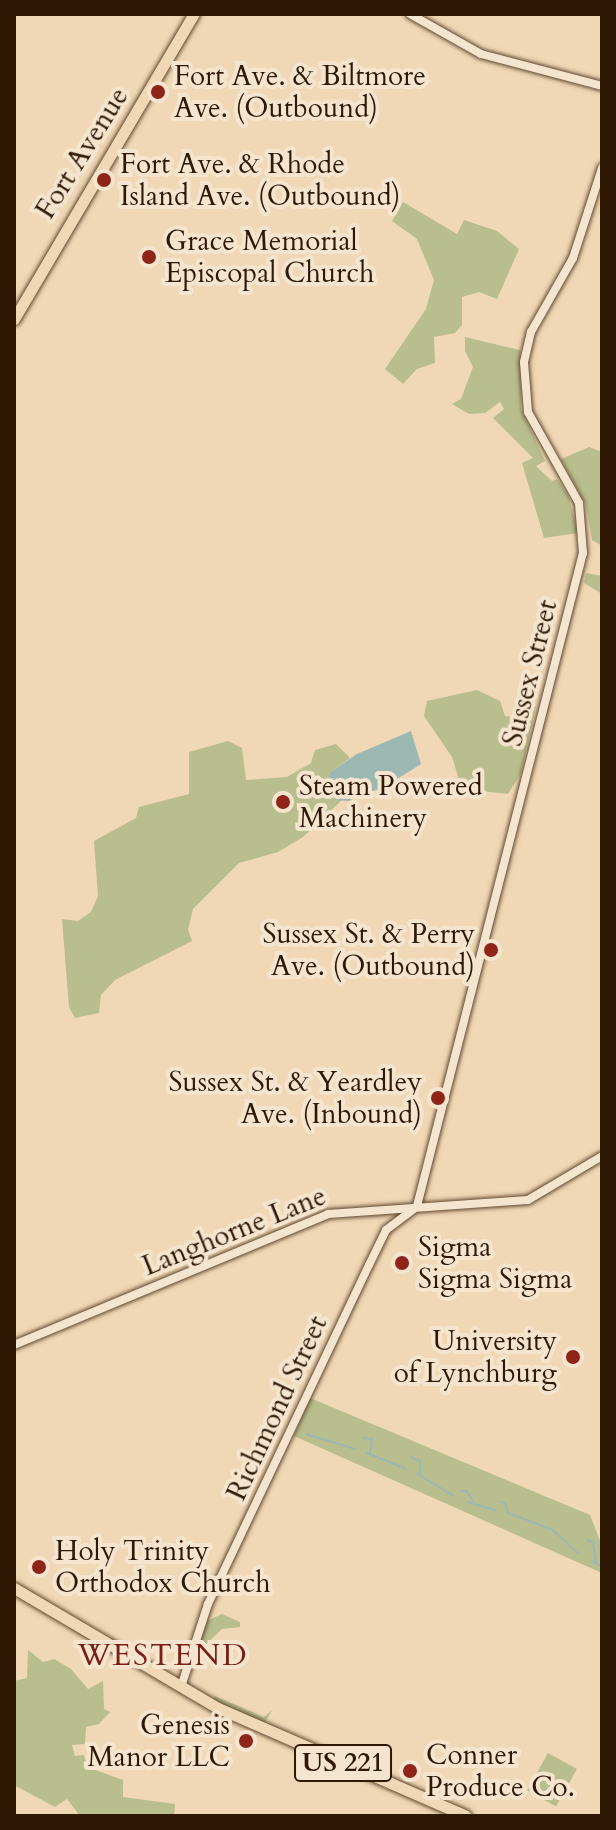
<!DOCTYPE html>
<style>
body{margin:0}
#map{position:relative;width:616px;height:1830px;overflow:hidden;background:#f0d7b5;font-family:Cardo,serif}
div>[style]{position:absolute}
.green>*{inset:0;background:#b9be8e;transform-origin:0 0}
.water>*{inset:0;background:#9bb8b3}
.stream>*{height:2px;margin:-1px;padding:0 1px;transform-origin:1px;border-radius:1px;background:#9bb8b3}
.roads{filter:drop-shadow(0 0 2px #5f4830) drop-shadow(0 0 2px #5f4830)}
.minor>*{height:8px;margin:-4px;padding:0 4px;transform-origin:4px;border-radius:4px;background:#f5e5cf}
.major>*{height:11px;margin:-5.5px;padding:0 5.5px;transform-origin:5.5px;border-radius:5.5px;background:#f0d7b5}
.dots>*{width:22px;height:22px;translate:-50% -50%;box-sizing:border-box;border:4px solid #f5e5cf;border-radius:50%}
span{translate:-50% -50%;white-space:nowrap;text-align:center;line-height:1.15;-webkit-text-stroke:8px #f5e5cf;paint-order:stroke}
.shield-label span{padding:2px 6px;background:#f5e5cf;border:2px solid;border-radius:6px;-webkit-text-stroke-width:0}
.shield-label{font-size:26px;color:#2f1804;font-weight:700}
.poi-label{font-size:28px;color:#2f1804}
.left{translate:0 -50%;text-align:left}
.right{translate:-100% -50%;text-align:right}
.street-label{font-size:28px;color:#2f1804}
.neighbourhood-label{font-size:30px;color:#7a1f14;letter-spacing:2px}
.frame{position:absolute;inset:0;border:16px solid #2f1804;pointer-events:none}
</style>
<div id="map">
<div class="green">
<div style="clip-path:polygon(403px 202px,457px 234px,464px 220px,497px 231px,519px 249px,497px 299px,479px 292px,462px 297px,462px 325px,455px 333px,434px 337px,435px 363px,417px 369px,403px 384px,385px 369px,426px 309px,434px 280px,417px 239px,392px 221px)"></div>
<div style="clip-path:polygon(465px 337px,520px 350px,521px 409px,545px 461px,536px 466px,552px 481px,557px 479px,568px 495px,578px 533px,544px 538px,522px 463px,533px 458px,493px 418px,504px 409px,500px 402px,485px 413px,469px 414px,452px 404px,461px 399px,473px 367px,465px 351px)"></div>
<div style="clip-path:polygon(589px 447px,602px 452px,602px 546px,592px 540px,586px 505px,561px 459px)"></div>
<div style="clip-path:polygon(586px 573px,602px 576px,602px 594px,584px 583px)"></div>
<div style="clip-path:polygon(477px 690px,500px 701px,505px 716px,518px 718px,536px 706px,521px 773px,508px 794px,462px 789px,452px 757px,424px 716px,427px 701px)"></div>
<div style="clip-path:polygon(228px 741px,242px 748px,246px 780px,287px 777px,311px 763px,315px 750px,336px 744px,350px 758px,332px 771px,342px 800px,303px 837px,278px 852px,239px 863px,193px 909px,188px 929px,192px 941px,115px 980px,101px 995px,99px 1013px,75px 1018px,69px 1007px,62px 919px,78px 921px,91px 912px,98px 896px,94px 841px,136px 818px,139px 807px,189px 794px,189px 752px)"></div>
<div style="clip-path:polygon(310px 1398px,590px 1515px,602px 1546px,602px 1573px,294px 1436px)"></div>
<div style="clip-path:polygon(222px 1614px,240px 1622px,240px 1627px,222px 1629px,203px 1647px,199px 1643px,207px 1621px)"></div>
<div style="clip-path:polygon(28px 1650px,43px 1662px,54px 1659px,71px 1669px,88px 1689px,103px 1681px,104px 1709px,110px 1712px,99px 1724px,86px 1727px,85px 1744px,72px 1745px,75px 1756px,84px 1755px,87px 1767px,123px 1780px,123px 1797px,175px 1804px,174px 1816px,80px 1816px,67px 1799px,55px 1807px,14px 1785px,14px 1681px,27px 1678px)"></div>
<div style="clip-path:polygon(215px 1696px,264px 1717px,272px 1710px,265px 1723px,212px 1701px)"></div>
<div style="left:548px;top:1753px;width:33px;height:43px;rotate:29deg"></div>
</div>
<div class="water">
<div style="clip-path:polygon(411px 731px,421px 764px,386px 786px,348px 801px,338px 800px,325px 784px,332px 771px,357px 754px)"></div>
</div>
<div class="stream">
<div style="left:306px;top:1434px;width:51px;rotate:17deg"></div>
<div style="left:363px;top:1438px;width:9px;rotate:6deg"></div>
<div style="left:372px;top:1439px;width:14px;rotate:98deg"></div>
<div style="left:367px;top:1453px;width:42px;rotate:22.3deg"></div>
<div style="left:410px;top:1457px;width:11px;rotate:22deg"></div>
<div style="left:420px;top:1461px;width:12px;rotate:90deg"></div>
<div style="left:416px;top:1473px;width:44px;rotate:31.2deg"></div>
<div style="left:461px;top:1491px;width:6px"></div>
<div style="left:467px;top:1491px;width:13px;rotate:61deg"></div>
<div style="left:468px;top:1502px;width:28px;rotate:17deg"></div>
<div style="left:500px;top:1502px;width:5px;rotate:11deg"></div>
<div style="left:505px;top:1503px;width:10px;rotate:73deg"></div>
<div style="left:508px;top:1513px;width:48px;rotate:20.7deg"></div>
<div style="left:553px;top:1530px;width:35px;rotate:43deg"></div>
<div style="left:587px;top:1540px;width:6px;rotate:18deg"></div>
<div style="left:593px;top:1542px;width:21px;rotate:82deg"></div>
<div style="left:592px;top:1561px;width:10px;rotate:29deg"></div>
</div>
<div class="roads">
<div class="minor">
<div style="left:410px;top:14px;width:81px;rotate:29.4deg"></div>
<div style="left:481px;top:54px;width:125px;rotate:14.8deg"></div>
<div style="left:417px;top:1206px;width:674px;rotate:-75.74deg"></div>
<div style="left:583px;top:553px;width:50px;rotate:-94.6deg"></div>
<div style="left:579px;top:503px;width:104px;rotate:-119.3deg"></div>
<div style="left:528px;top:412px;width:50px;rotate:-94.6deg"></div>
<div style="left:524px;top:362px;width:31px;rotate:-77deg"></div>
<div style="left:531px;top:332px;width:85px;rotate:-60.4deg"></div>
<div style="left:573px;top:258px;width:95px;rotate:-72.1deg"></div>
<div style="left:14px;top:1345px;width:340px;rotate:-22.6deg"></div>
<div style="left:328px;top:1214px;width:200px;rotate:-4deg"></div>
<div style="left:528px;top:1200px;width:86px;rotate:-30.7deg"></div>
<div style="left:181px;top:1687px;width:87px;rotate:-72deg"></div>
<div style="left:208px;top:1604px;width:375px;rotate:-64.6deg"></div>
<div style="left:369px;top:1265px;width:39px;rotate:-64deg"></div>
<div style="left:386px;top:1230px;width:39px;rotate:-37deg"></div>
</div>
<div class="major">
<div style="left:14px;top:319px;width:354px;rotate:-59.5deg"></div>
<div style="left:14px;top:1588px;width:237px;rotate:30.5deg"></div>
<div style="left:218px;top:1708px;width:270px;rotate:23.5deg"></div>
</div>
</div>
<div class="dots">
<div style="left:158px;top:92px;background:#8f2418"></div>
<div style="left:104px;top:180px;background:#8f2418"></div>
<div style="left:149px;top:257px;background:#8f2418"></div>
<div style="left:283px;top:802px;background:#8f2418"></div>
<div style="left:491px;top:950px;background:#8f2418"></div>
<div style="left:438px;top:1098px;background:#8f2418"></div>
<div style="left:402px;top:1263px;background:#8f2418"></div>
<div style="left:573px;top:1357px;background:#8f2418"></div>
<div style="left:39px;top:1567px;background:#8f2418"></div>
<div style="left:246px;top:1741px;background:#8f2418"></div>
<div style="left:410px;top:1771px;background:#8f2418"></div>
</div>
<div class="shield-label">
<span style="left:343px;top:1763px">US 221</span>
</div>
<div class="poi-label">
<span class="left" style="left:174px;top:92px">Fort Ave. &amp; Biltmore<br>Ave. (Outbound)</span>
<span class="left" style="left:120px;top:180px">Fort Ave. &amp; Rhode<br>Island Ave. (Outbound)</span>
<span class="left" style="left:165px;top:257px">Grace Memorial<br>Episcopal Church</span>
<span class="left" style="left:299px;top:802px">Steam Powered<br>Machinery</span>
<span class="right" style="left:475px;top:950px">Sussex St. &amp; Perry<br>Ave. (Outbound)</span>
<span class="right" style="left:422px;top:1098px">Sussex St. &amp; Yeardley<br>Ave. (Inbound)</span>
<span class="left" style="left:418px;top:1263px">Sigma<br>Sigma Sigma</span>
<span class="right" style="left:557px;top:1357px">University<br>of Lynchburg</span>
<span class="left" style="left:55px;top:1567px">Holy Trinity<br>Orthodox Church</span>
<span class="right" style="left:230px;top:1741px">Genesis<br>Manor LLC</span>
<span class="left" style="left:426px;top:1771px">Conner<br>Produce Co.</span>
</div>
<div class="street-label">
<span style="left:82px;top:153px;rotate:-58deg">Fort Avenue</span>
<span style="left:530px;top:673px;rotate:-76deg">Sussex Street</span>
<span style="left:234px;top:1231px;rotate:-22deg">Langhorne Lane</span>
<span style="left:277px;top:1408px;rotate:-65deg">Richmond Street</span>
</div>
<div class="neighbourhood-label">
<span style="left:163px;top:1656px">WESTEND</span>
</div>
<div class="frame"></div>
</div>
